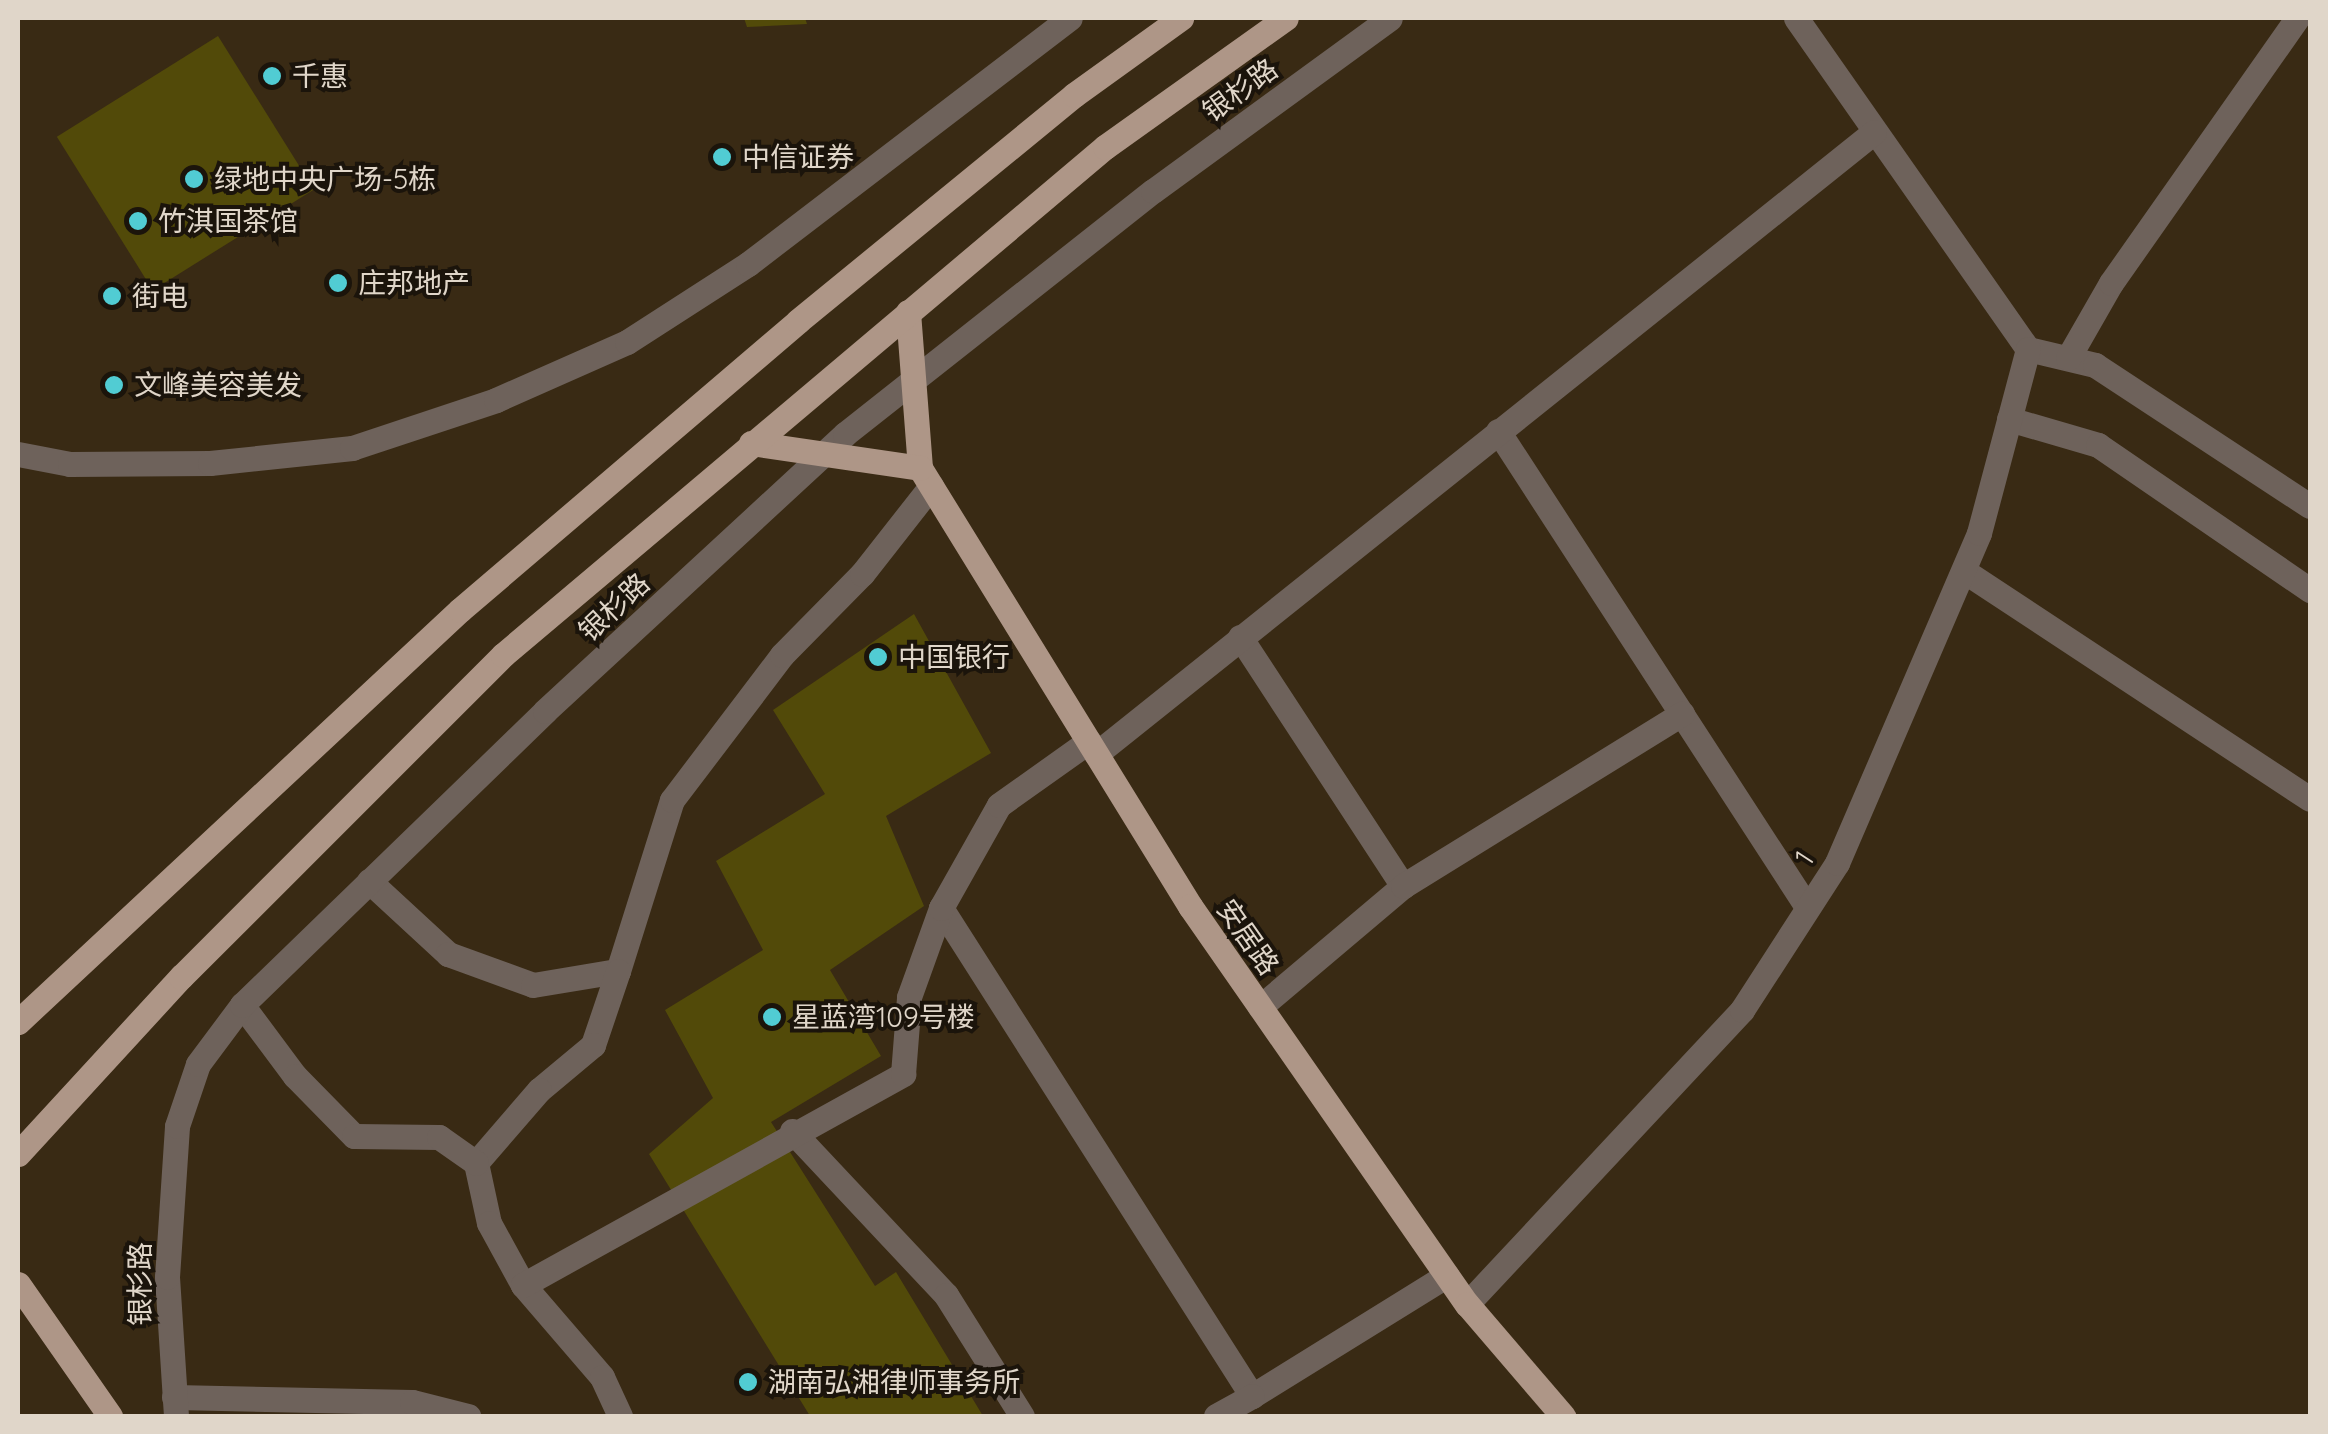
<!DOCTYPE html>
<meta charset="utf-8">
<style>
body{margin:0}
#map{position:relative;width:2328px;height:1434px;overflow:hidden;background:#392a14;font-family:Quicksand,"Noto Sans SC",sans-serif}
div>[style]{position:absolute}
.building>*{inset:0;background:#524a09;transform-origin:0 0}
.minor>*{height:25px;margin:-12.5px;padding:0 12.5px;transform-origin:12.5px;border-radius:12.5px;background:#6e625b}
.major>*{height:25px;margin:-12.5px;padding:0 12.5px;transform-origin:12.5px;border-radius:12.5px;background:#ae9687}
.dots>*{width:28px;height:28px;translate:-50% -50%;box-sizing:border-box;border:5px solid #1b140b;border-radius:50%}
span{translate:-50% -50%;white-space:nowrap;text-align:center;line-height:1.15;-webkit-text-stroke:8px #1b140b;paint-order:stroke}
.poi-label{font-size:28px;color:#e0d6c9}
.left{translate:0 -50%;text-align:left}
.street-label{font-size:28px;color:#e0d6c9}
.frame{position:absolute;inset:0;border:20px solid #e0d6c9;pointer-events:none}
</style>
<div id="map">
<div class="building">
<div style="clip-path:polygon(744px 18px,805px 18px,807px 24px,747px 27px)"></div>
<div style="left:218px;top:36px;width:181px;height:190px;rotate:58deg"></div>
<div style="clip-path:polygon(914px 614px,991px 753px,886px 816px,924px 906px,830px 970px,881px 1056px,771px 1122px,875px 1286px,896px 1272px,983px 1416px,810px 1416px,649px 1154px,713px 1098px,665px 1010px,763px 950px,716px 861px,825px 794px,773px 710px)"></div>
</div>
<div class="minor">
<div style="left:1796px;top:18px;width:404px;rotate:55deg"></div>
<div style="left:2028px;top:349px;width:69px;rotate:13.4deg"></div>
<div style="left:2095px;top:365px;width:257px;rotate:33.3deg"></div>
<div style="left:2068px;top:358px;width:86px;rotate:-60.2deg"></div>
<div style="left:2111px;top:283px;width:324px;rotate:-54.9deg"></div>
<div style="left:2009px;top:419px;width:93px;rotate:16.3deg"></div>
<div style="left:2098px;top:445px;width:257px;rotate:34.4deg"></div>
<div style="left:1498px;top:431px;width:568px;rotate:57.01deg"></div>
<div style="left:18px;top:454px;width:53px;rotate:10.9deg"></div>
<div style="left:70px;top:464px;width:140px;rotate:-0.4deg"></div>
<div style="left:210px;top:463px;width:143px;rotate:-6deg"></div>
<div style="left:352px;top:448px;width:152px;rotate:-18.4deg"></div>
<div style="left:496px;top:400px;width:143px;rotate:-23.9deg"></div>
<div style="left:627px;top:342px;width:144px;rotate:-32.8deg"></div>
<div style="left:748px;top:264px;width:405px;rotate:-37.4deg"></div>
<div style="left:1964px;top:571px;width:414px;rotate:33.4deg"></div>
<div style="left:1240px;top:637px;width:298px;rotate:56.8deg"></div>
<div style="left:1096px;top:754px;width:996px;rotate:-38.64deg"></div>
<div style="left:369px;top:881px;width:108px;rotate:42.7deg"></div>
<div style="left:448px;top:954px;width:90px;rotate:20deg"></div>
<div style="left:533px;top:985px;width:86px;rotate:-9.4deg"></div>
<div style="left:618px;top:971px;width:179px;rotate:-72.5deg"></div>
<div style="left:672px;top:800px;width:182px;rotate:-52.8deg"></div>
<div style="left:782px;top:655px;width:114px;rotate:-45.4deg"></div>
<div style="left:862px;top:574px;width:112px;rotate:-51.9deg"></div>
<div style="left:941px;top:908px;width:579px;rotate:57.49deg"></div>
<div style="left:1252px;top:1396px;width:229px;rotate:-31.8deg"></div>
<div style="left:618px;top:971px;width:78px;rotate:108.7deg"></div>
<div style="left:593px;top:1045px;width:70px;rotate:140.2deg"></div>
<div style="left:539px;top:1090px;width:96px;rotate:130.8deg"></div>
<div style="left:476px;top:1163px;width:61px;rotate:77.8deg"></div>
<div style="left:489px;top:1223px;width:71px;rotate:61.3deg"></div>
<div style="left:523px;top:1285px;width:121px;rotate:49.3deg"></div>
<div style="left:602px;top:1377px;width:43px;rotate:65.2deg"></div>
<div style="left:242px;top:1005px;width:89px;rotate:53.3deg"></div>
<div style="left:295px;top:1076px;width:84px;rotate:45.5deg"></div>
<div style="left:354px;top:1136px;width:85px;rotate:0.7deg"></div>
<div style="left:439px;top:1137px;width:45px;rotate:35.1deg"></div>
<div style="left:1260px;top:1007px;width:187px;rotate:-40.2deg"></div>
<div style="left:1403px;top:886px;width:328px;rotate:-31.7deg"></div>
<div style="left:792px;top:1131px;width:225px;rotate:46.8deg"></div>
<div style="left:946px;top:1295px;width:143px;rotate:57.9deg"></div>
<div style="left:523px;top:1285px;width:435px;rotate:-29deg"></div>
<div style="left:903px;top:1074px;width:77px;rotate:-85.5deg"></div>
<div style="left:909px;top:997px;width:95px;rotate:-70.2deg"></div>
<div style="left:941px;top:908px;width:118px;rotate:-60.6deg"></div>
<div style="left:999px;top:805px;width:110px;rotate:-35.4deg"></div>
<div style="left:1467px;top:1304px;width:403px;rotate:-46.9deg"></div>
<div style="left:1742px;top:1010px;width:175px;rotate:-57.1deg"></div>
<div style="left:1837px;top:863px;width:359px;rotate:-66.7deg"></div>
<div style="left:1979px;top:533px;width:190px;rotate:-75.1deg"></div>
<div style="left:174px;top:1397px;width:238px;rotate:1.2deg"></div>
<div style="left:412px;top:1402px;width:58px;rotate:14deg"></div>
<div style="left:176px;top:1416px;width:139px;rotate:-93.7deg"></div>
<div style="left:167px;top:1277px;width:151px;rotate:-86.2deg"></div>
<div style="left:177px;top:1126px;width:65px;rotate:-71.3deg"></div>
<div style="left:198px;top:1064px;width:74px;rotate:-53.3deg"></div>
<div style="left:242px;top:1005px;width:422px;rotate:-44.1deg"></div>
<div style="left:545px;top:711px;width:408px;rotate:-42.7deg"></div>
<div style="left:845px;top:434px;width:392px;rotate:-38.3deg"></div>
<div style="left:1153px;top:191px;width:293px;rotate:-36.1deg"></div>
<div style="left:1216px;top:1416px;width:41px;rotate:-29.1deg"></div>
</div>
<div class="major">
<div style="left:908px;top:312px;width:156px;rotate:85.6deg"></div>
<div style="left:920px;top:468px;width:515px;rotate:58.35deg"></div>
<div style="left:1190px;top:906px;width:485px;rotate:55.2deg"></div>
<div style="left:1467px;top:1304px;width:148px;rotate:49.4deg"></div>
<div style="left:751px;top:443px;width:171px;rotate:8.4deg"></div>
<div style="left:18px;top:1022px;width:604px;rotate:-42.99deg"></div>
<div style="left:460px;top:610px;width:445px;rotate:-40.5deg"></div>
<div style="left:798px;top:321px;width:357px;rotate:-39.3deg"></div>
<div style="left:1074px;top:95px;width:132px;rotate:-35.7deg"></div>
<div style="left:18px;top:1154px;width:241px;rotate:-47.4deg"></div>
<div style="left:181px;top:977px;width:455px;rotate:-45deg"></div>
<div style="left:503px;top:655px;width:788px;rotate:-40.16deg"></div>
<div style="left:1105px;top:147px;width:222px;rotate:-35.5deg"></div>
<div style="left:18px;top:1284px;width:161px;rotate:55.1deg"></div>
</div>
<div class="dots">
<div style="left:272px;top:76px;background:#51ccd3"></div>
<div style="left:722px;top:157px;background:#51ccd3"></div>
<div style="left:194px;top:179px;background:#51ccd3"></div>
<div style="left:138px;top:221px;background:#51ccd3"></div>
<div style="left:338px;top:283px;background:#51ccd3"></div>
<div style="left:112px;top:296px;background:#51ccd3"></div>
<div style="left:114px;top:385px;background:#51ccd3"></div>
<div style="left:878px;top:657px;background:#51ccd3"></div>
<div style="left:772px;top:1017px;background:#51ccd3"></div>
<div style="left:748px;top:1382px;background:#51ccd3"></div>
</div>
<div class="poi-label">
<span class="left" style="left:292px;top:76px">千惠</span>
<span class="left" style="left:742px;top:157px">中信证券</span>
<span class="left" style="left:214px;top:179px">绿地中央广场-5栋</span>
<span class="left" style="left:158px;top:221px">竹淇国茶馆</span>
<span class="left" style="left:358px;top:283px">庄邦地产</span>
<span class="left" style="left:132px;top:296px">街电</span>
<span class="left" style="left:134px;top:385px">文峰美容美发</span>
<span class="left" style="left:898px;top:657px">中国银行</span>
<span class="left" style="left:792px;top:1017px">星蓝湾109号楼</span>
<span class="left" style="left:768px;top:1382px">湖南弘湘律师事务所</span>
</div>
<div class="street-label">
<span style="left:1240px;top:90px;rotate:-36deg">银杉路</span>
<span style="left:614px;top:607px;rotate:-43deg">银杉路</span>
<span style="left:1804px;top:858px;rotate:-57deg">1</span>
<span style="left:1248px;top:937px;rotate:55deg">安居路</span>
<span style="left:140px;top:1284px;rotate:-90deg">银杉路</span>
</div>
<div class="frame"></div>
</div>
